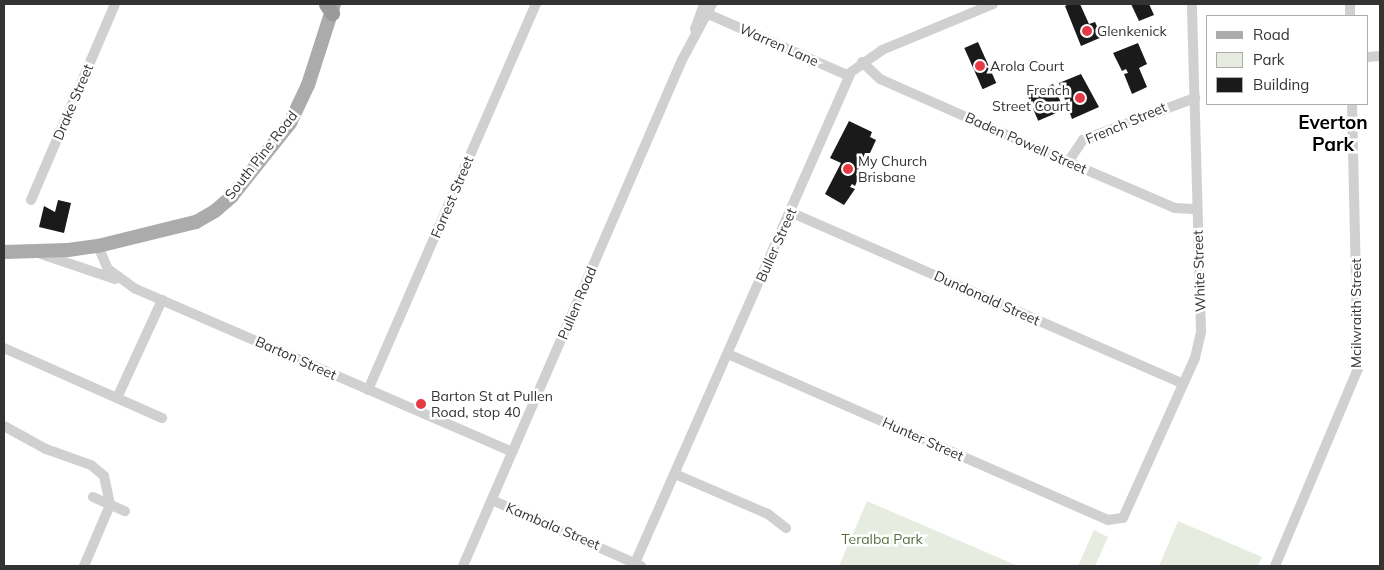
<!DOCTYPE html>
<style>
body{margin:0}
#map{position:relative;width:1384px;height:570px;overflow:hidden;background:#fff;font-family:Mulish,sans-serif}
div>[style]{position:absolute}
.green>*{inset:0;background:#e6ecdf}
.building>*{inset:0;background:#1a1a1a;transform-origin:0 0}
.minor>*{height:10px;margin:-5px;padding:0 5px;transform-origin:5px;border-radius:5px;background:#d0d0d0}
.major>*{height:14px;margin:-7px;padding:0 7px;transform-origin:7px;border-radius:7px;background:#ababab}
.highway>*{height:15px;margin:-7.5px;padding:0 7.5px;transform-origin:7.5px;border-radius:7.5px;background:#9a9a9a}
.dots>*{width:14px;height:14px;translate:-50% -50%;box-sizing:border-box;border:2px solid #fff;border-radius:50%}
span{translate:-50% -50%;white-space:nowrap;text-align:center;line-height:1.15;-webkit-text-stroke:5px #fff;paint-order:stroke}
.poi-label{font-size:14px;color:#333}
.left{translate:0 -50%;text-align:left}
.right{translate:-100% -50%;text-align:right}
.street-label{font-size:14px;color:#333}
.park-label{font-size:14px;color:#56703f}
.district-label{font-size:19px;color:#000;font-weight:700}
.frame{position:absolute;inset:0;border:5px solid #333;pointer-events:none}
.legend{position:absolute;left:1206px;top:15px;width:162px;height:90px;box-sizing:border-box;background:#fff;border:1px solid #adadad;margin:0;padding:6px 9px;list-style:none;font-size:15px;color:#333}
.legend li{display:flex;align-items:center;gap:10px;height:25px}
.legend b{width:25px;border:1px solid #adadad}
</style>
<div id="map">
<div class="green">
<div style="clip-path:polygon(867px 501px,1018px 566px,839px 566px)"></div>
<div style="clip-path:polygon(1178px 521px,1262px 557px,1258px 566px,1159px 566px)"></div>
<div style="clip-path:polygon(1094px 530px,1108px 537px,1095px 566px,1078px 566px)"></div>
</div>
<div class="building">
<div style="clip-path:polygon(1069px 4px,1080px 4px,1089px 24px,1095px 22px,1102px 37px,1081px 46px,1065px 6px)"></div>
<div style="clip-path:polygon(1131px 4px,1149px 4px,1154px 15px,1139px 21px)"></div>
<div style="left:978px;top:42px;width:45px;height:15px;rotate:66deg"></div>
<div style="clip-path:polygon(1138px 43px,1147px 64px,1139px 68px,1147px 87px,1132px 94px,1124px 74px,1128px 73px,1126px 69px,1122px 71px,1113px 53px)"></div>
<div style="clip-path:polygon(1081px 74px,1099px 107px,1072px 119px,1059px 83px)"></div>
<div style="left:1053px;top:84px;width:28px;height:28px;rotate:67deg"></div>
<div style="clip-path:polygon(849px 121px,872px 132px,870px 137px,876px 140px,870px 153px,865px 153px,856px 175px,859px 177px,855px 186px,852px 184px,850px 187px,855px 189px,844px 205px,825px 194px,841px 163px,830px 158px)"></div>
<div style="clip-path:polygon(58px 200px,71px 203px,64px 233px,39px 227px,44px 206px,55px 212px)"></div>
</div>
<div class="minor">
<div style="left:1350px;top:4px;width:12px;rotate:90deg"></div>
<div style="left:708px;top:14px;width:154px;rotate:23.7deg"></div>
<div style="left:695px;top:29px;width:27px;rotate:-70deg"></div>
<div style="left:1368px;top:57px;width:12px;rotate:-5deg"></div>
<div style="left:862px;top:62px;width:25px;rotate:43deg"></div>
<div style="left:880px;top:79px;width:206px;rotate:23.8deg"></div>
<div style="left:1068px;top:162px;width:116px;rotate:23.3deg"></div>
<div style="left:1175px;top:208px;width:22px;rotate:3deg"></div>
<div style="left:1068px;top:162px;width:27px;rotate:-56deg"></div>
<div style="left:1083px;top:140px;width:120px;rotate:-20.6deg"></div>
<div style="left:31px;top:200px;width:213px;rotate:-66.8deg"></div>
<div style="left:790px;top:212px;width:429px;rotate:23.6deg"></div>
<div style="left:98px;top:246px;width:25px;rotate:67deg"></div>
<div style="left:108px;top:269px;width:34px;rotate:36deg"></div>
<div style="left:136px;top:289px;width:410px;rotate:23.4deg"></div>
<div style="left:41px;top:254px;width:78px;rotate:18.7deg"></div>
<div style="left:4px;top:348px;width:173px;rotate:23.9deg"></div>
<div style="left:728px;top:354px;width:415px;rotate:23.6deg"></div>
<div style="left:1108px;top:520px;width:15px;rotate:-8deg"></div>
<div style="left:1123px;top:518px;width:175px;rotate:-65.8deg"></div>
<div style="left:1195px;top:358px;width:28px;rotate:-77deg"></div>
<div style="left:1201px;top:331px;width:327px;rotate:-91.6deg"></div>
<div style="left:368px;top:390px;width:421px;rotate:-66.5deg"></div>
<div style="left:117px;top:398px;width:108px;rotate:-65.3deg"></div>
<div style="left:4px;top:426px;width:48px;rotate:28.7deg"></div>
<div style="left:46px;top:449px;width:48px;rotate:19.6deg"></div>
<div style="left:91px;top:465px;width:17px;rotate:40deg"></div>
<div style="left:104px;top:476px;width:30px;rotate:78deg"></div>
<div style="left:110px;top:505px;width:66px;rotate:113.1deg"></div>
<div style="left:675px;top:474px;width:101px;rotate:23.3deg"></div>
<div style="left:768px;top:514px;width:23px;rotate:38deg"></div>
<div style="left:93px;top:497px;width:35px;rotate:24deg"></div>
<div style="left:492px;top:500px;width:163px;rotate:23.9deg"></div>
<div style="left:635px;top:563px;width:536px;rotate:-66.25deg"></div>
<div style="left:851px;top:72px;width:38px;rotate:-35deg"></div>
<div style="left:882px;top:50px;width:120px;rotate:-22.5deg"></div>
<div style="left:463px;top:566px;width:551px;rotate:-66.6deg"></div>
<div style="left:682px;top:60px;width:64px;rotate:-61.8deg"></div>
<div style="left:1275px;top:566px;width:214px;rotate:-67.2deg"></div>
<div style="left:1358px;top:369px;width:265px;rotate:-91.3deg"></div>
</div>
<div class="major">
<div style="left:4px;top:252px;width:64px;rotate:-1.8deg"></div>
<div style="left:68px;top:250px;width:30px;rotate:-8deg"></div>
<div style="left:98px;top:246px;width:101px;rotate:-13.8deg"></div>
<div style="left:196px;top:222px;width:22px;rotate:-30deg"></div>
<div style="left:215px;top:211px;width:23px;rotate:-41deg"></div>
<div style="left:232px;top:196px;width:93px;rotate:-51.5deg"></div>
<div style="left:290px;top:123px;width:42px;rotate:-64.7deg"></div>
<div style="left:308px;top:85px;width:85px;rotate:-72.2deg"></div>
</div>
<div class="highway">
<div style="left:326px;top:4px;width:11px;rotate:56deg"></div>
</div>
<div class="dots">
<div style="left:1087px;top:31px;background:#e63946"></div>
<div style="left:980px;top:66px;background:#e63946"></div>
<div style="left:1080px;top:98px;background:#e63946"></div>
<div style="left:848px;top:169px;background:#e63946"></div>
<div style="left:421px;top:404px;background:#e63946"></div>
</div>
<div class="poi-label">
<span class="left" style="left:1097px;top:31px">Glenkenick</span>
<span class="left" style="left:990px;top:66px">Arola Court</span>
<span class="right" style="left:1070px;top:98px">French<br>Street Court</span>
<span class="left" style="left:858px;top:169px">My Church<br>Brisbane</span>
<span class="left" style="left:431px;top:404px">Barton St at Pullen<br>Road, stop 40</span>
</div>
<div class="street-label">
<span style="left:779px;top:45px;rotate:24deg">Warren Lane</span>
<span style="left:73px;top:102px;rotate:-67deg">Drake Street</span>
<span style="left:1126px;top:123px;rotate:-23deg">French Street</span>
<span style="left:1026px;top:143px;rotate:24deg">Baden Powell Street</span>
<span style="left:261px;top:155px;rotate:-52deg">South Pine Road</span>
<span style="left:452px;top:197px;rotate:-67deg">Forrest Street</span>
<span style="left:776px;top:245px;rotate:-66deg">Buller Street</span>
<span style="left:1199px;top:271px;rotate:-92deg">White Street</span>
<span style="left:987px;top:298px;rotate:24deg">Dundonald Street</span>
<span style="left:577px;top:303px;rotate:-67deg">Pullen Road</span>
<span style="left:1356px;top:313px;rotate:-90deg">Mcilwraith Street</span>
<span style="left:296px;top:358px;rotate:24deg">Barton Street</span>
<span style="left:923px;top:439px;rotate:24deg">Hunter Street</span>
<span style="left:553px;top:526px;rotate:23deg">Kambala Street</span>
</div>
<div class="park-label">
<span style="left:882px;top:539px">Teralba Park</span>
</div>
<div class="district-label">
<span style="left:1333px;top:134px">Everton<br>Park</span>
</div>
<div class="frame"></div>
<ul class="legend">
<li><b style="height:6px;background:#ababab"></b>Road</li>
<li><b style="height:14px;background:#e6ecdf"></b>Park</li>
<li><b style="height:14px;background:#1a1a1a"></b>Building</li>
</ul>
</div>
